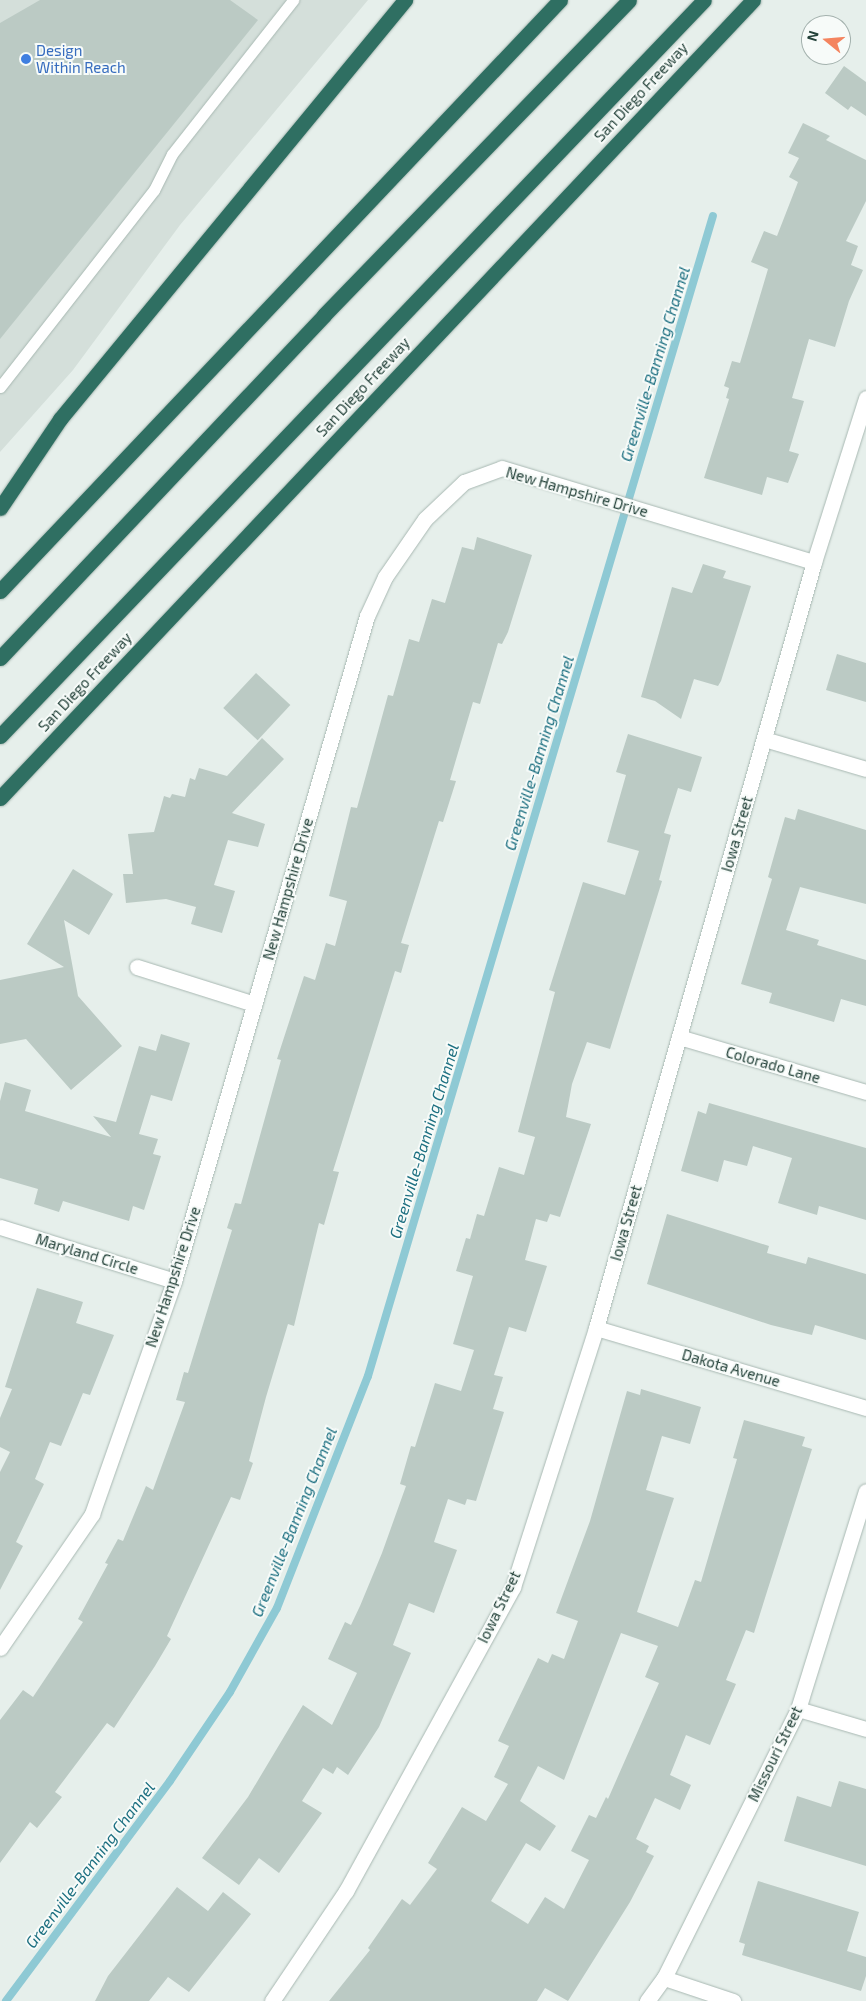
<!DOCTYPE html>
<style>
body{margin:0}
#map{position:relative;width:866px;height:2001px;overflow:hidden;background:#e6efeb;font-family:"Exo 2",sans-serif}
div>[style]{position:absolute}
.built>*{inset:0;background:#d4dfda}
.stream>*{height:8px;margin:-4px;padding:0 4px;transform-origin:4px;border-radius:4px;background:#8ec9d4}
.building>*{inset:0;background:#bbcac4;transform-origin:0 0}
.roads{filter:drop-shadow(0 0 1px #a8b8b2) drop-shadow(0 0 1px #a8b8b2)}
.service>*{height:11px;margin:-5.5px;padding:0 5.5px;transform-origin:5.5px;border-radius:5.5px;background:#fff}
.minor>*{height:15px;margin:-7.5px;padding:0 7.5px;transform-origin:7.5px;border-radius:7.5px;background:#fff}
.motorway>*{height:15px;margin:-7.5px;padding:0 7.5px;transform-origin:7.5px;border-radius:7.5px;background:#2f6f62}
.dots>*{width:14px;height:14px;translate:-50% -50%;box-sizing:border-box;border:2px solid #f7fbf9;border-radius:50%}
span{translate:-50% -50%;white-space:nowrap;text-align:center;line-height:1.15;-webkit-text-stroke:4px #f7fbf9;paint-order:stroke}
.shop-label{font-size:15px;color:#366cbe}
.left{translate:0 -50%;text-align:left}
.street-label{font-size:15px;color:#24423a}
.water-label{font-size:16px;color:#1c6f80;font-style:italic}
.north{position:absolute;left:801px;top:15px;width:50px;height:50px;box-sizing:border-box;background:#f7fbf9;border:1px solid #a3b1ad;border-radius:50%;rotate:287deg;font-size:14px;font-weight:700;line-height:20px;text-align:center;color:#24423a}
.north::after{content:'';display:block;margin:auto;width:18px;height:22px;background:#f4845f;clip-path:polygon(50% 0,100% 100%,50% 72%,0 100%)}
</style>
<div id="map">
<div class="built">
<div style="clip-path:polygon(0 0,368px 0,180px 225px,73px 370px,0 452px)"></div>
</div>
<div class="stream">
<div style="left:6px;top:2001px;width:274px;rotate:-53.3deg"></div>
<div style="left:170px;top:1781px;width:107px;rotate:-56deg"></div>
<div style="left:230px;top:1692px;width:96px;rotate:-60.8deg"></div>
<div style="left:277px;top:1608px;width:249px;rotate:-68.6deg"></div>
<div style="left:368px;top:1376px;width:1210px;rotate:-73.44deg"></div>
</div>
<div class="building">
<div style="clip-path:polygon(40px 0,230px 0,258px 20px,0 339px,0 23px)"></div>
<div style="clip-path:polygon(844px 66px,866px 82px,866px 116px,851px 106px,848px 110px,825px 93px)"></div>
<div style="clip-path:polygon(803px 123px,830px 136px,826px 140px,866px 160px,866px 201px,846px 241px,858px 246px,851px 265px,863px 270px,849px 301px,835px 347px,809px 339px,792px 398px,804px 401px,789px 451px,799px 454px,788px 483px,767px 477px,762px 495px,704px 478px,729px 399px,726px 398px,729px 388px,724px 386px,732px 361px,740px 363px,768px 269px,751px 262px,764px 231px,777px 236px,798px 182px,789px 177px,799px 158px,788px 153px)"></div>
<div style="clip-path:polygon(477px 537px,532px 555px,508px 632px,502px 644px,498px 643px,480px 704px,473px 702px,450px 780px,456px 781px,443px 822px,439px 821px,401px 943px,409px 945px,401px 973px,395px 971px,333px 1171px,339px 1172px,324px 1225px,319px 1223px,294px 1326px,288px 1324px,266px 1397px,249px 1461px,253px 1463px,240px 1500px,231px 1497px,167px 1636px,171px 1639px,155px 1666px,114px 1728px,107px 1723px,55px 1792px,62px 1797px,37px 1828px,30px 1822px,0 1863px,0 1720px,23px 1690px,33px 1697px,83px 1622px,78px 1619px,108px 1564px,105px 1563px,118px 1539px,123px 1541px,146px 1486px,153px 1490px,185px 1402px,176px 1400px,184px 1372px,188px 1373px,232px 1230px,227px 1228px,235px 1203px,241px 1204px,281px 1060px,277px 1059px,304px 976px,315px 980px,326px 943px,335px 946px,347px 901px,329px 896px,351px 807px,357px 808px,388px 695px,393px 696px,409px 639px,419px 642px,432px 599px,445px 603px,462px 547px,474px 550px)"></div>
<div style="clip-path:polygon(703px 564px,726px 571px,723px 578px,751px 586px,721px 681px,718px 686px,694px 679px,681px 719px,655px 701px,641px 697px,672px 587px,692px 593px)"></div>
<div style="clip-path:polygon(837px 654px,866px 663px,866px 702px,826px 690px)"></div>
<div style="left:256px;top:673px;width:47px;height:48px;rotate:43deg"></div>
<div style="clip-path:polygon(628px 734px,702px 757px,691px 792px,678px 788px,664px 833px,671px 835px,659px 880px,662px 881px,610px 1049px,587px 1042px,572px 1084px,566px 1117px,591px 1124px,560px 1217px,550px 1214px,547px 1222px,536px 1219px,525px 1260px,547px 1266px,526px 1332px,509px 1327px,494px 1375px,503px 1377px,493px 1409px,504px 1412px,476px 1501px,467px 1499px,465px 1505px,448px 1499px,434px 1542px,457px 1550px,434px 1613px,409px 1603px,393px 1645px,411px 1653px,379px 1727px,348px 1775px,337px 1767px,333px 1774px,323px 1768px,302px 1801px,322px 1813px,279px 1873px,259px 1858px,239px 1885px,202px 1858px,248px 1797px,303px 1705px,332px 1725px,357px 1673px,328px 1659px,345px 1622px,351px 1625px,360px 1606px,382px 1553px,406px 1486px,400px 1484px,411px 1446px,415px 1447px,435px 1383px,461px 1391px,474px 1350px,453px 1344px,473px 1276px,456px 1271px,466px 1238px,470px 1239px,477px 1214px,484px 1216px,499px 1167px,524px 1175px,535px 1137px,518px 1132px,555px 992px,549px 990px,583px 882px,625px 895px,639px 851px,607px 842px,626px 775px,616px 772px)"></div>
<div style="clip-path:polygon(262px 738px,284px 759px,232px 813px,265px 824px,258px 847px,228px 840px,214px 885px,235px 891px,222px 933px,191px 924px,196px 907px,166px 899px,126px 903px,123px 874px,133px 874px,128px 834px,154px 832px,164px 796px,170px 798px,172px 794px,185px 797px,190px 778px,195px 780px,199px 768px,227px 776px)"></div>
<div style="clip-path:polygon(798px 809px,866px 830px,866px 904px,800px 887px,786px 930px,819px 940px,817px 945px,866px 960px,866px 1006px,841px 999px,834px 1022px,769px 1003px,772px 993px,741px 984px,772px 879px,768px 877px,785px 817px,795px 820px)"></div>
<div style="clip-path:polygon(73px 869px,113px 894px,89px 935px,64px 920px,78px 996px,122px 1046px,71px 1090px,26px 1039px,0 1044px,0 980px,64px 967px,27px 944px)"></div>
<div style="clip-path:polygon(161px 1034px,190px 1043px,172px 1101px,151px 1095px,139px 1134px,158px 1139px,153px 1154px,161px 1156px,144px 1210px,133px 1206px,129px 1221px,63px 1201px,59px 1212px,34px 1204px,38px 1189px,0 1178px,0 1101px,5px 1082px,31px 1090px,25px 1111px,111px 1137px,93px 1116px,116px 1122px,139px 1046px,156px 1051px)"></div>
<div style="clip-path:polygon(709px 1103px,866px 1148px,866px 1220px,819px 1206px,817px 1215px,778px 1203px,792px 1158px,753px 1146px,747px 1166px,724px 1160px,718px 1182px,681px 1171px,698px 1111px,706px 1114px)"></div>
<div style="clip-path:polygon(667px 1214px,769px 1246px,767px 1253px,806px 1264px,808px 1257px,866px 1274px,866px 1340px,815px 1325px,812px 1335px,771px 1325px,647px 1284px)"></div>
<div style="clip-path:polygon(37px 1288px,83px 1302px,76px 1323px,114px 1335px,90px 1395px,83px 1393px,61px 1446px,50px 1442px,35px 1479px,44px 1484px,16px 1542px,23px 1546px,0 1590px,0 1472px,10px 1452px,0 1447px,0 1418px,12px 1389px,5px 1387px)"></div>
<div style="clip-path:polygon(evenodd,641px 1389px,701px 1407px,690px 1444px,662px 1436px,646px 1490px,674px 1498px,637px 1612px,678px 1627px,695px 1580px,701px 1582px,737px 1459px,733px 1458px,744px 1420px,805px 1437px,802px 1446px,812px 1449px,754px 1633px,746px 1630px,726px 1680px,736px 1684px,710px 1745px,686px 1735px,670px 1775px,691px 1785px,680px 1810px,655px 1798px,636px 1839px,649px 1846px,646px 1852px,654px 1856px,630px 1902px,568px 2001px,545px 1988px,537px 2001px,329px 2001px,370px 1950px,368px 1948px,402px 1899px,410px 1905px,437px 1869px,428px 1863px,462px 1807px,486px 1821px,508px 1784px,494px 1777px,509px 1746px,498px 1741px,538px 1658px,548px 1663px,552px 1654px,564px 1659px,578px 1621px,556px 1613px,590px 1521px,627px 1391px,640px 1395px,641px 1389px,621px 1633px,658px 1646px,645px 1677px,659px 1683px,608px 1799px,606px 1797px,596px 1818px,589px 1815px,571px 1851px,589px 1860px,564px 1909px,545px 1897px,528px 1924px,491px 1901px,526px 1843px,540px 1851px,556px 1826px,520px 1801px,538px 1766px,564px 1780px,621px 1633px)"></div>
<div style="clip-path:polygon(839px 1781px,866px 1789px,866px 1866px,784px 1841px,797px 1796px,831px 1807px)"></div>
<div style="clip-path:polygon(758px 1881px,859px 1912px,847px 1951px,866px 1957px,866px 1976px,861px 1991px,742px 1955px,745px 1944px,739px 1942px)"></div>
<div style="clip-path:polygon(177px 1887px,208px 1911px,223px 1892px,251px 1914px,189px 1992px,168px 1977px,149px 2001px,95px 2001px,108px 1976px)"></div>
</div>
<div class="roads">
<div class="service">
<div style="left:0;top:387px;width:250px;rotate:-52deg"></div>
<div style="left:154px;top:190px;width:40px;rotate:-63.4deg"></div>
<div style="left:172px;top:154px;width:196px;rotate:-51.8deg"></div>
</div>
<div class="minor">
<div style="left:764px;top:739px;width:106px;rotate:16.4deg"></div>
<div style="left:137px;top:967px;width:123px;rotate:17.5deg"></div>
<div style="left:679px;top:1037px;width:195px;rotate:16.4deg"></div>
<div style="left:0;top:1227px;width:182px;rotate:17.2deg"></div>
<div style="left:596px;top:1328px;width:282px;rotate:16.5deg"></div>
<div style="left:0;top:1648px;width:163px;rotate:-55.5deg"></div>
<div style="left:92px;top:1514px;width:247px;rotate:-70.6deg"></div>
<div style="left:174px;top:1281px;width:692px;rotate:-73.82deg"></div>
<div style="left:367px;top:616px;width:43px;rotate:-65.2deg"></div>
<div style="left:385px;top:577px;width:70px;rotate:-55.4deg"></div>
<div style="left:425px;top:519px;width:54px;rotate:-43.5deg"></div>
<div style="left:464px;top:482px;width:40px;rotate:-20.2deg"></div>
<div style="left:502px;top:468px;width:326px;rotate:16.8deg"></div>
<div style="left:798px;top:1709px;width:71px;rotate:16.4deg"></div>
<div style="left:664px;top:1978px;width:73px;rotate:18.4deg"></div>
<div style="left:272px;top:2001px;width:133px;rotate:-56.1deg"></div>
<div style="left:346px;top:1891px;width:347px;rotate:-61.2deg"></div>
<div style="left:513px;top:1587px;width:272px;rotate:-72.2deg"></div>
<div style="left:596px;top:1328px;width:796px;rotate:-74.11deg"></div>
<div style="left:814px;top:562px;width:172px;rotate:-72.4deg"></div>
<div style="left:647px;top:2001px;width:29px;rotate:-54deg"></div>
<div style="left:664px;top:1978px;width:301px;rotate:-63.5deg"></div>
<div style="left:798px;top:1709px;width:228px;rotate:-72.7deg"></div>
</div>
<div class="motorway">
<div style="left:0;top:508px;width:107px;rotate:-56deg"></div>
<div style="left:60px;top:419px;width:543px;rotate:-50.53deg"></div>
<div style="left:0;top:591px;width:814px;rotate:-46.54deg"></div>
<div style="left:0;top:658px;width:472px;rotate:-46.6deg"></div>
<div style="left:324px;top:315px;width:438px;rotate:-45.9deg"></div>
<div style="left:0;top:736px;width:1018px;rotate:-46.27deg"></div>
<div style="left:0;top:798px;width:1097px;rotate:-46.66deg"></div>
</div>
</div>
<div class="dots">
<div style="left:26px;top:59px;background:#3f7fe0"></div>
</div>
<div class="shop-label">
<span class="left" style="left:36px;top:59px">Design<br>Within Reach</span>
</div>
<div class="street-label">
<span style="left:641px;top:92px;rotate:-47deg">San Diego Freeway</span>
<span style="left:363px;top:387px;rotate:-47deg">San Diego Freeway</span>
<span style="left:577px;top:492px;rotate:16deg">New Hampshire Drive</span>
<span style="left:85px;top:682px;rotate:-47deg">San Diego Freeway</span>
<span style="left:737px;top:834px;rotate:-74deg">Iowa Street</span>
<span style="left:288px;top:889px;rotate:-74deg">New Hampshire Drive</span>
<span style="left:773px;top:1065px;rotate:16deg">Colorado Lane</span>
<span style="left:626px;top:1223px;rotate:-74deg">Iowa Street</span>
<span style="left:87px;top:1254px;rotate:17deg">Maryland Circle</span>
<span style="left:173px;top:1277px;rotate:-72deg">New Hampshire Drive</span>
<span style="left:731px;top:1368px;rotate:16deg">Dakota Avenue</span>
<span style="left:499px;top:1607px;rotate:-64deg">Iowa Street</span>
<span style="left:775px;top:1754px;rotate:-64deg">Missouri Street</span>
</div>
<div class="water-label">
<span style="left:655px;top:364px;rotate:-73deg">Greenville-Banning Channel</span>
<span style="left:539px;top:753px;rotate:-73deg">Greenville-Banning Channel</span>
<span style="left:424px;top:1141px;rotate:-73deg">Greenville-Banning Channel</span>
<span style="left:294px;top:1522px;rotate:-68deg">Greenville-Banning Channel</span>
<span style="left:90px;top:1865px;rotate:-53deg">Greenville-Banning Channel</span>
</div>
<div class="north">N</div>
</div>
